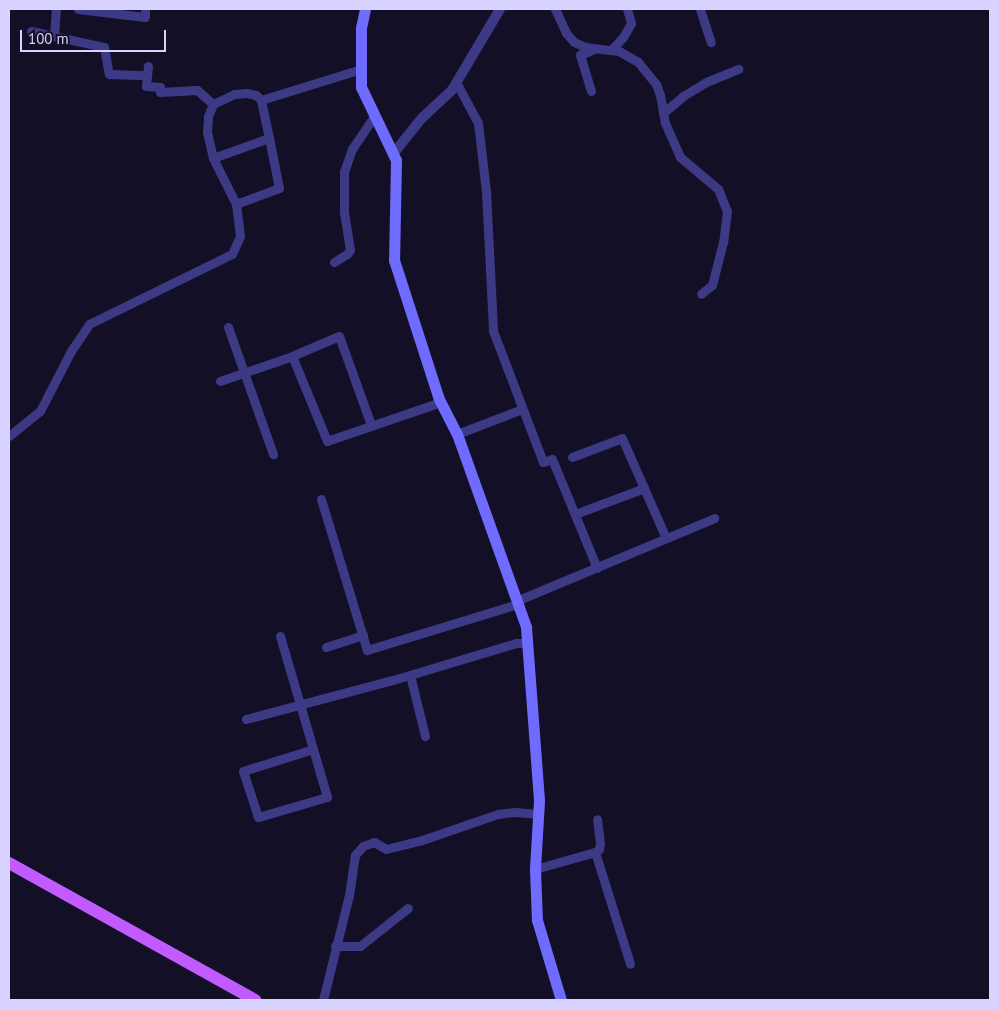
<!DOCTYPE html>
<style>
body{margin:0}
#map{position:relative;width:999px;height:1009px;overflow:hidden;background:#130f26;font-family:"PT Sans",sans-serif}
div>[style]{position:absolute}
.minor>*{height:9px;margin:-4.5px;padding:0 4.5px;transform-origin:4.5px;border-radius:4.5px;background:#3d3a85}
.tertiary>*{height:10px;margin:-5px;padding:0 5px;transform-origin:5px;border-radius:5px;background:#3d3a85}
.secondary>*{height:11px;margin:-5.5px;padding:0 5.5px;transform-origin:5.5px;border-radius:5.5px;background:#6f6bff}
.primary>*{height:12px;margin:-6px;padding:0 6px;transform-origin:6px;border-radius:6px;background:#c25bff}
span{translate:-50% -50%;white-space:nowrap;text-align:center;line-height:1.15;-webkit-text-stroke:5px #130f26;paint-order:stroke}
.frame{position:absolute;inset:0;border:10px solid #d9d4ff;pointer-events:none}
.scale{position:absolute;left:20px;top:30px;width:146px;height:22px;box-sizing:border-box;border:2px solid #d9d4ff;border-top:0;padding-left:6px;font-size:15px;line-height:18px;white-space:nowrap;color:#d9d4ff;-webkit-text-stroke:4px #130f26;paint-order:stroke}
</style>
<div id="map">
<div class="minor">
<div style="left:78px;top:9px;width:67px;rotate:6.8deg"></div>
<div style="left:145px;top:17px;width:8px;rotate:-90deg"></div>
<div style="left:555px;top:9px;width:26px;rotate:65deg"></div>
<div style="left:566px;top:33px;width:12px;rotate:48deg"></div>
<div style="left:574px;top:42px;width:12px;rotate:24deg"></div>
<div style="left:585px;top:47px;width:34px;rotate:7deg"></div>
<div style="left:619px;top:51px;width:22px;rotate:30deg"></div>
<div style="left:638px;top:62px;width:28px;rotate:51deg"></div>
<div style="left:656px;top:84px;width:12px;rotate:70deg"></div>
<div style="left:660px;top:95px;width:28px;rotate:80deg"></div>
<div style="left:665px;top:123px;width:37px;rotate:66deg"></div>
<div style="left:680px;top:157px;width:50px;rotate:40.1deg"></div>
<div style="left:718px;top:189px;width:24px;rotate:68deg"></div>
<div style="left:727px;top:211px;width:31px;rotate:97deg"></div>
<div style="left:723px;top:242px;width:44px;rotate:104.3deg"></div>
<div style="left:712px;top:285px;width:14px;rotate:141deg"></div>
<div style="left:700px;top:9px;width:35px;rotate:72deg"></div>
<div style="left:31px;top:31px;width:75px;rotate:12.4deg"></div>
<div style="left:104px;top:47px;width:27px;rotate:80deg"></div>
<div style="left:109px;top:74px;width:38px;rotate:2deg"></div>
<div style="left:54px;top:36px;width:27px;rotate:-86deg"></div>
<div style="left:611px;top:50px;width:18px;rotate:-47deg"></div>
<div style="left:623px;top:37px;width:16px;rotate:-60deg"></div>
<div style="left:631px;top:23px;width:15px;rotate:-106deg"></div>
<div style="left:148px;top:66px;width:20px;rotate:96deg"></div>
<div style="left:146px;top:86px;width:14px;rotate:4deg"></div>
<div style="left:160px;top:87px;width:5px;rotate:90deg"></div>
<div style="left:160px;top:92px;width:37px;rotate:-3deg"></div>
<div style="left:197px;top:90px;width:21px;rotate:41deg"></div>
<div style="left:456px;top:82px;width:47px;rotate:61.8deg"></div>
<div style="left:478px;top:123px;width:68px;rotate:83.3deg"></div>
<div style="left:486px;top:191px;width:140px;rotate:87.1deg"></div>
<div style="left:493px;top:331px;width:140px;rotate:69.1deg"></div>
<div style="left:543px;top:462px;width:9px;rotate:-18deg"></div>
<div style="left:552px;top:459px;width:118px;rotate:67.6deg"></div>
<div style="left:591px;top:91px;width:38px;rotate:-107deg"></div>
<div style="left:580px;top:55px;width:15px;rotate:-23deg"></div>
<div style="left:663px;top:113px;width:26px;rotate:-40deg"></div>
<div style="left:683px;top:96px;width:27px;rotate:-31deg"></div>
<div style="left:706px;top:82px;width:35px;rotate:-22deg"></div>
<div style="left:213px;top:158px;width:27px;rotate:-103deg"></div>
<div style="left:207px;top:132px;width:16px;rotate:-86deg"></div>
<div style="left:208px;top:116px;width:13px;rotate:-67deg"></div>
<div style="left:213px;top:104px;width:23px;rotate:-25deg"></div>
<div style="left:234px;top:94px;width:13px;rotate:-4deg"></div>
<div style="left:247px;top:93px;width:9px;rotate:13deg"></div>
<div style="left:256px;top:95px;width:7px;rotate:45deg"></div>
<div style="left:236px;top:204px;width:46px;rotate:-20.4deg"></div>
<div style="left:279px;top:188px;width:51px;rotate:-101.3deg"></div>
<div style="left:334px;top:262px;width:15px;rotate:-32deg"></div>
<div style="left:347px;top:254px;width:5px;rotate:-53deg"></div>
<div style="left:350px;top:250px;width:38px;rotate:-99deg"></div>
<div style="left:344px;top:212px;width:40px;rotate:-90deg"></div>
<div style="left:344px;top:172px;width:24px;rotate:-71deg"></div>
<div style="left:352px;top:149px;width:40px;rotate:-56deg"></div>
<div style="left:228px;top:327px;width:135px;rotate:70.5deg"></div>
<div style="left:292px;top:356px;width:51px;rotate:-23.1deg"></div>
<div style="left:339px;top:336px;width:95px;rotate:70.2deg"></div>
<div style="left:220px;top:381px;width:76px;rotate:-19.1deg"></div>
<div style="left:292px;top:356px;width:92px;rotate:67.6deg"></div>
<div style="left:327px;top:441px;width:120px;rotate:-18.9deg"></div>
<div style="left:457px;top:434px;width:70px;rotate:-21deg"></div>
<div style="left:9px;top:436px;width:40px;rotate:-39deg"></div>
<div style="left:40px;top:411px;width:68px;rotate:-62.7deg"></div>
<div style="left:71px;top:351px;width:32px;rotate:-56deg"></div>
<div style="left:89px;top:324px;width:159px;rotate:-26.1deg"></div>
<div style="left:232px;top:254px;width:20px;rotate:-66deg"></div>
<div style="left:240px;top:236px;width:32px;rotate:-97deg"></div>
<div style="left:236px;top:204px;width:51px;rotate:-116.6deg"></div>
<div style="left:213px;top:158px;width:59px;rotate:-19.7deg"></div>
<div style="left:269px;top:138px;width:39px;rotate:-102deg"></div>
<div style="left:261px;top:100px;width:105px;rotate:-17.2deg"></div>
<div style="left:572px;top:457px;width:53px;rotate:-20.8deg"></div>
<div style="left:622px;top:438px;width:109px;rotate:66.3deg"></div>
<div style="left:321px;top:499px;width:158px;rotate:73.1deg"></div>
<div style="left:367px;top:650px;width:157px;rotate:-17deg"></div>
<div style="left:575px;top:514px;width:74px;rotate:-20.6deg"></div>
<div style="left:516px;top:601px;width:215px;rotate:-22.7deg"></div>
<div style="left:280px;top:636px;width:118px;rotate:73.7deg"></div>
<div style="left:313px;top:749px;width:50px;rotate:73.7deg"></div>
<div style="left:327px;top:797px;width:72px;rotate:163.8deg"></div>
<div style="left:258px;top:817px;width:48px;rotate:-108.1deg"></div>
<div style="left:243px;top:771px;width:73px;rotate:-17.4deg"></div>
<div style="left:326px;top:647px;width:39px;rotate:-18deg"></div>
<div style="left:410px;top:675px;width:63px;rotate:76.2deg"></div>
<div style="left:246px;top:719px;width:152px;rotate:-14.9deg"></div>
<div style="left:393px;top:680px;width:128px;rotate:-16.7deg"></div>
<div style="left:516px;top:643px;width:12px"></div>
<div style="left:595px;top:852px;width:5px;rotate:-37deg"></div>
<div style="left:599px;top:849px;width:6px;rotate:-81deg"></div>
<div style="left:600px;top:843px;width:24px;rotate:-97deg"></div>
<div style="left:535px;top:869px;width:62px;rotate:-15.8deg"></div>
<div style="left:595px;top:852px;width:117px;rotate:72.6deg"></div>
<div style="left:335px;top:946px;width:25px"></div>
<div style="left:360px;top:946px;width:61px;rotate:-38.4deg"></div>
<div style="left:323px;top:1000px;width:108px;rotate:-76.1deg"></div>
<div style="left:349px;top:895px;width:40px;rotate:-81.5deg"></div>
<div style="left:355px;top:855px;width:12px;rotate:-48deg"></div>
<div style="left:363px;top:846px;width:12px;rotate:-20deg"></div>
<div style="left:374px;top:842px;width:14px;rotate:30deg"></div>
<div style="left:386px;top:849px;width:37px;rotate:-14deg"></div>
<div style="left:422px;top:840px;width:80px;rotate:-18.9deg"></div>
<div style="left:498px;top:814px;width:17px;rotate:-7deg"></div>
<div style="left:515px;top:812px;width:23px;rotate:5deg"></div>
</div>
<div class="tertiary">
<div style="left:393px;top:154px;width:46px;rotate:-51.1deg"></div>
<div style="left:422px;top:118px;width:41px;rotate:-43deg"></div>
<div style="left:452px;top:90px;width:94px;rotate:-59.3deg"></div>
</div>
<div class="secondary">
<div style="left:365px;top:9px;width:19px;rotate:102deg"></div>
<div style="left:361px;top:28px;width:59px;rotate:90deg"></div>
<div style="left:361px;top:87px;width:81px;rotate:64.4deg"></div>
<div style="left:396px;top:160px;width:100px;rotate:91.1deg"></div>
<div style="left:394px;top:260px;width:146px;rotate:72.1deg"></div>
<div style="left:439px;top:399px;width:39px;rotate:63deg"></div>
<div style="left:457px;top:434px;width:205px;rotate:70.3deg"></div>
<div style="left:526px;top:627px;width:174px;rotate:85.7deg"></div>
<div style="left:539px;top:801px;width:68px;rotate:93.4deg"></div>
<div style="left:535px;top:869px;width:51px;rotate:87.8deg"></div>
<div style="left:537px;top:920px;width:84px;rotate:73.3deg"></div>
</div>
<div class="primary">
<div style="left:9px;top:863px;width:282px;rotate:29.1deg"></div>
</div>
<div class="frame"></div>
<div class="scale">100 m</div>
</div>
